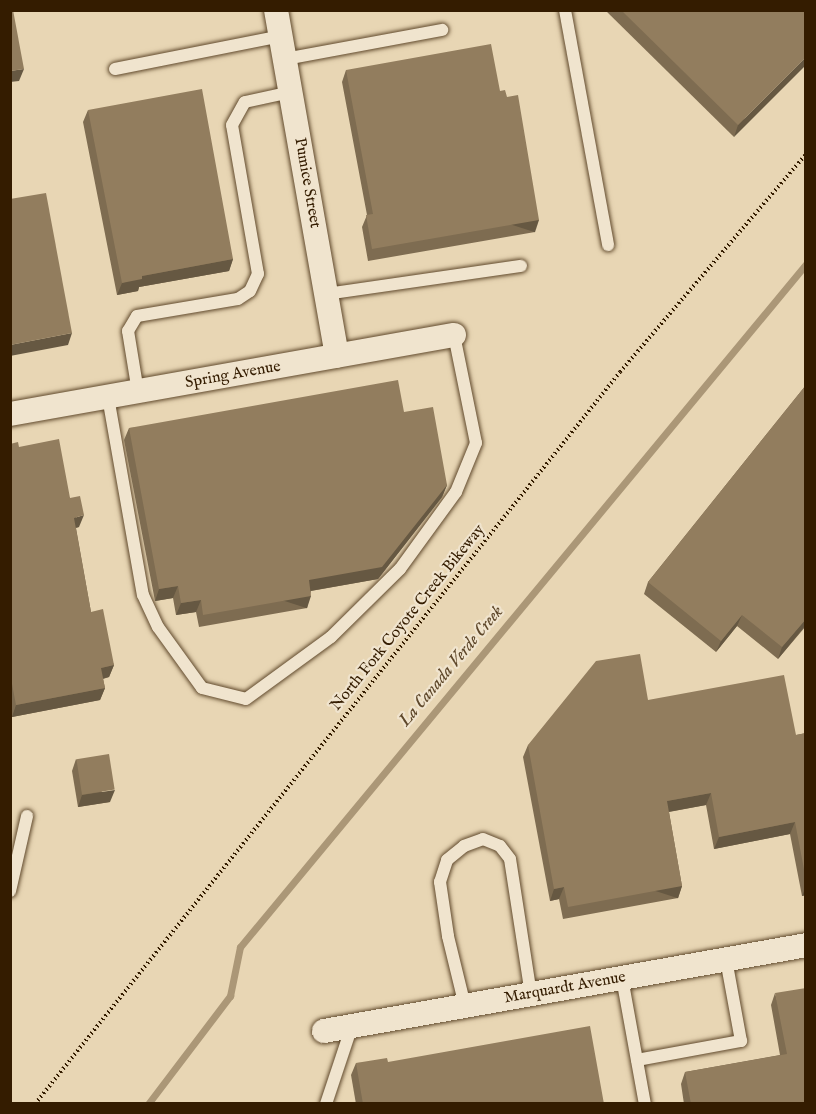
<!DOCTYPE html>
<style>
body{margin:0}
#map{position:relative;width:816px;height:1114px;overflow:hidden;background:#e8d6b4;font-family:"IM FELL English",serif}
div>[style]{position:absolute}
.stream>*{height:7px;margin:-3.5px;padding:0 3.5px;transform-origin:3.5px;border-radius:3.5px;background:#ab9777}
.path>*{height:4px;margin-top:-2px;transform-origin:0;background:repeating-linear-gradient(90deg,#341c00 0 1.5px,transparent 0 4.5px)}
.roads{filter:drop-shadow(0 0 2px #614a2d) drop-shadow(0 0 2px #614a2d)}
.service>*{height:12px;margin:-6px;padding:0 6px;transform-origin:6px;border-radius:6px;background:#f0e4ce}
.minor>*{height:24px;margin:-12px;padding:0 12px;transform-origin:12px;border-radius:12px;background:#f0e4ce}
.wall>*{inset:0;background:#7e6c51}
.shaded-wall>*{inset:0;background:#665842;transform-origin:0 0}
.building>*{inset:0;background:#927d5e;transform-origin:0 0}
span{translate:-50% -50%;white-space:nowrap;text-align:center;line-height:1.15;-webkit-text-stroke:4.5px #f0e4ce;paint-order:stroke}
.street-label{font-size:16px;color:#341c00}
.water-label{font-size:18px;color:#5e472a;font-style:italic}
.frame{position:absolute;inset:0;border:12px solid #341c00;pointer-events:none}
</style>
<div id="map">
<div class="stream">
<div style="left:148px;top:1104px;width:136px;rotate:-52.8deg"></div>
<div style="left:230px;top:996px;width:50px;rotate:-78.5deg"></div>
<div style="left:240px;top:947px;width:887px;rotate:-50.35deg"></div>
</div>
<div class="path">
<div style="left:35px;top:1104px;width:937px;rotate:-51.37deg"></div>
<div style="left:620px;top:372px;width:287px;rotate:-49.5deg"></div>
</div>
<div class="roads">
<div class="service">
<div style="left:565px;top:10px;width:239px;rotate:79.6deg"></div>
<div style="left:285px;top:59px;width:160px;rotate:-10.5deg"></div>
<div style="left:115px;top:69px;width:169px;rotate:-11.2deg"></div>
<div style="left:326px;top:294px;width:197px;rotate:-8.2deg"></div>
<div style="left:138px;top:392px;width:62px;rotate:-99.3deg"></div>
<div style="left:128px;top:331px;width:17px;rotate:-59deg"></div>
<div style="left:137px;top:316px;width:102px;rotate:-9.6deg"></div>
<div style="left:238px;top:299px;width:14px;rotate:-34deg"></div>
<div style="left:250px;top:291px;width:19px;rotate:-65deg"></div>
<div style="left:258px;top:274px;width:151px;rotate:-99.9deg"></div>
<div style="left:232px;top:125px;width:26px;rotate:-61deg"></div>
<div style="left:245px;top:102px;width:47px;rotate:-12.3deg"></div>
<div style="left:108px;top:397px;width:201px;rotate:80deg"></div>
<div style="left:143px;top:595px;width:35px;rotate:65deg"></div>
<div style="left:158px;top:627px;width:75px;rotate:54.2deg"></div>
<div style="left:202px;top:688px;width:45px;rotate:14deg"></div>
<div style="left:246px;top:699px;width:105px;rotate:-36.1deg"></div>
<div style="left:331px;top:637px;width:97px;rotate:-44.6deg"></div>
<div style="left:400px;top:569px;width:95px;rotate:-54deg"></div>
<div style="left:456px;top:492px;width:53px;rotate:-67.8deg"></div>
<div style="left:476px;top:443px;width:110px;rotate:-101.5deg"></div>
<div style="left:10px;top:891px;width:77px;rotate:-77.2deg"></div>
<div style="left:622px;top:978px;width:128px;rotate:79.7deg"></div>
<div style="left:465px;top:1006px;width:72px;rotate:-103.7deg"></div>
<div style="left:448px;top:936px;width:55px;rotate:-98.4deg"></div>
<div style="left:440px;top:882px;width:23px;rotate:-72deg"></div>
<div style="left:447px;top:860px;width:22px;rotate:-39deg"></div>
<div style="left:464px;top:846px;width:20px;rotate:-20deg"></div>
<div style="left:483px;top:839px;width:18px;rotate:22deg"></div>
<div style="left:500px;top:846px;width:16px;rotate:52deg"></div>
<div style="left:510px;top:859px;width:137px;rotate:81.2deg"></div>
<div style="left:637px;top:1060px;width:106px;rotate:-10.4deg"></div>
<div style="left:741px;top:1041px;width:83px;rotate:-100.4deg"></div>
<div style="left:326px;top:1104px;width:82px;rotate:-71.6deg"></div>
</div>
<div class="minor">
<div style="left:276px;top:10px;width:351px;rotate:80deg"></div>
<div style="left:10px;top:414px;width:451px;rotate:-10.1deg"></div>
<div style="left:324px;top:1031px;width:490px;rotate:-10.1deg"></div>
</div>
</div>
<div class="wall">
<div style="clip-path:polygon(605px 10px,806px 10px,734px 137px)"></div>
<div style="clip-path:polygon(346px 70px,500px 91px,535px 232px,368px 261px,362px 227px,367px 215px,342px 82px)"></div>
<div style="clip-path:polygon(88px 110px,233px 259px,229px 271px,139px 287px,138px 291px,117px 295px,83px 122px)"></div>
<div style="clip-path:polygon(806px 385px,806px 626px,778px 659px,737px 626px,716px 652px,644px 594px,648px 582px)"></div>
<div style="clip-path:polygon(404px 412px,447px 485px,442px 497px,378px 579px,311px 591px,307px 608px,199px 627px,196px 612px,176px 615px,173px 598px,155px 601px,124px 440px,129px 428px)"></div>
<div style="clip-path:polygon(10px 444px,19px 447px,70px 498px,79px 527px,76px 528px,91px 612px,114px 665px,109px 677px,103px 679px,105px 688px,100px 700px,12px 717px,10px 708px)"></div>
<div style="clip-path:polygon(648px 700px,796px 735px,806px 733px,806px 895px,802px 896px,790px 834px,714px 849px,706px 805px,669px 812px,682px 886px,678px 898px,563px 919px,559px 899px,550px 901px,523px 757px,528px 745px)"></div>
<div style="clip-path:polygon(76px 759px,110px 802px,78px 807px,72px 771px)"></div>
<div style="clip-path:polygon(775px 993px,806px 1104px,684px 1104px,681px 1084px,685px 1072px,780px 1055px,771px 1005px)"></div>
<div style="clip-path:polygon(388px 1062px,604px 1104px,356px 1104px,351px 1075px,356px 1063px)"></div>
</div>
<div class="shaded-wall">
<div style="clip-path:polygon(806px 57px,806px 65px,734px 137px,738px 125px)"></div>
<div style="clip-path:polygon(24px 69px,19px 81px,10px 82px,10px 71px)"></div>
<div style="left:539px;top:220px;width:13px;height:169px;rotate:108deg"></div>
<div style="clip-path:polygon(233px 259px,229px 271px,139px 287px,138px 291px,117px 295px,122px 283px,142px 276px)"></div>
<div style="clip-path:polygon(72px 333px,68px 345px,10px 356px,10px 345px)"></div>
<div style="clip-path:polygon(447px 485px,442px 497px,378px 579px,304px 592px,309px 580px)"></div>
<div style="clip-path:polygon(84px 515px,79px 527px,69px 529px,74px 518px)"></div>
<div style="clip-path:polygon(178px 586px,173px 598px,155px 601px,159px 589px)"></div>
<div style="left:311px;top:596px;width:13px;height:110px;rotate:108deg"></div>
<div style="clip-path:polygon(201px 600px,196px 612px,176px 615px,181px 603px)"></div>
<div style="clip-path:polygon(742px 615px,737px 626px,716px 652px,721px 641px)"></div>
<div style="clip-path:polygon(806px 619px,805px 626px,778px 659px,782px 647px)"></div>
<div style="clip-path:polygon(114px 665px,109px 677px,97px 680px,101px 668px)"></div>
<div style="clip-path:polygon(105px 688px,100px 700px,12px 717px,16px 705px)"></div>
<div style="clip-path:polygon(115px 790px,110px 802px,78px 807px,82px 795px)"></div>
<div style="clip-path:polygon(711px 793px,706px 805px,662px 813px,667px 801px)"></div>
<div style="clip-path:polygon(795px 822px,790px 834px,714px 849px,719px 837px)"></div>
<div style="left:682px;top:886px;width:13px;height:116px;rotate:108deg"></div>
<div style="clip-path:polygon(806px 886px,806px 895px,802px 896px)"></div>
<div style="clip-path:polygon(564px 887px,559px 899px,550px 901px,554px 889px)"></div>
</div>
<div class="building">
<div style="clip-path:polygon(10px 10px,13px 10px,24px 69px,10px 71px)"></div>
<div style="clip-path:polygon(621px 10px,806px 10px,806px 57px,738px 125px)"></div>
<div style="clip-path:polygon(491px 44px,500px 91px,505px 90px,507px 97px,518px 95px,539px 220px,372px 249px,366px 215px,373px 214px,346px 70px)"></div>
<div style="clip-path:polygon(202px 89px,233px 259px,142px 276px,142px 279px,122px 283px,88px 110px)"></div>
<div style="clip-path:polygon(46px 193px,72px 333px,10px 345px,10px 199px)"></div>
<div style="clip-path:polygon(398px 380px,404px 412px,433px 407px,447px 485px,382px 567px,309px 580px,311px 596px,203px 615px,201px 600px,181px 603px,178px 586px,159px 589px,129px 428px)"></div>
<div style="clip-path:polygon(806px 385px,806px 619px,782px 647px,742px 615px,721px 641px,648px 582px)"></div>
<div style="clip-path:polygon(59px 439px,70px 498px,80px 496px,84px 515px,74px 518px,91px 612px,103px 609px,114px 665px,101px 668px,105px 688px,16px 705px,12px 684px,10px 685px,10px 444px,18px 442px,19px 447px)"></div>
<div style="clip-path:polygon(640px 654px,648px 700px,784px 675px,796px 735px,806px 733px,806px 880px,795px 822px,719px 837px,711px 793px,667px 801px,682px 886px,568px 907px,564px 887px,554px 889px,528px 745px,596px 661px)"></div>
<div style="left:109px;top:754px;width:36px;height:33px;rotate:81deg"></div>
<div style="clip-path:polygon(806px 988px,806px 1104px,691px 1104px,685px 1072px,787px 1054px,775px 993px)"></div>
<div style="clip-path:polygon(590px 1026px,604px 1104px,363px 1104px,356px 1063px,387px 1058px,388px 1062px)"></div>
</div>
<div class="street-label">
<span style="left:307px;top:183px;rotate:80deg">Pumice Street</span>
<span style="left:233px;top:375px;rotate:-10deg">Spring Avenue</span>
<span style="left:408px;top:618px;rotate:-51deg">North Fork Coyote Creek Bikeway</span>
<span style="left:565px;top:988px;rotate:-10deg">Marquardt Avenue</span>
</div>
<div class="water-label">
<span style="left:452px;top:667px;rotate:-50deg">La Canada Verde Creek</span>
</div>
<div class="frame"></div>
</div>
